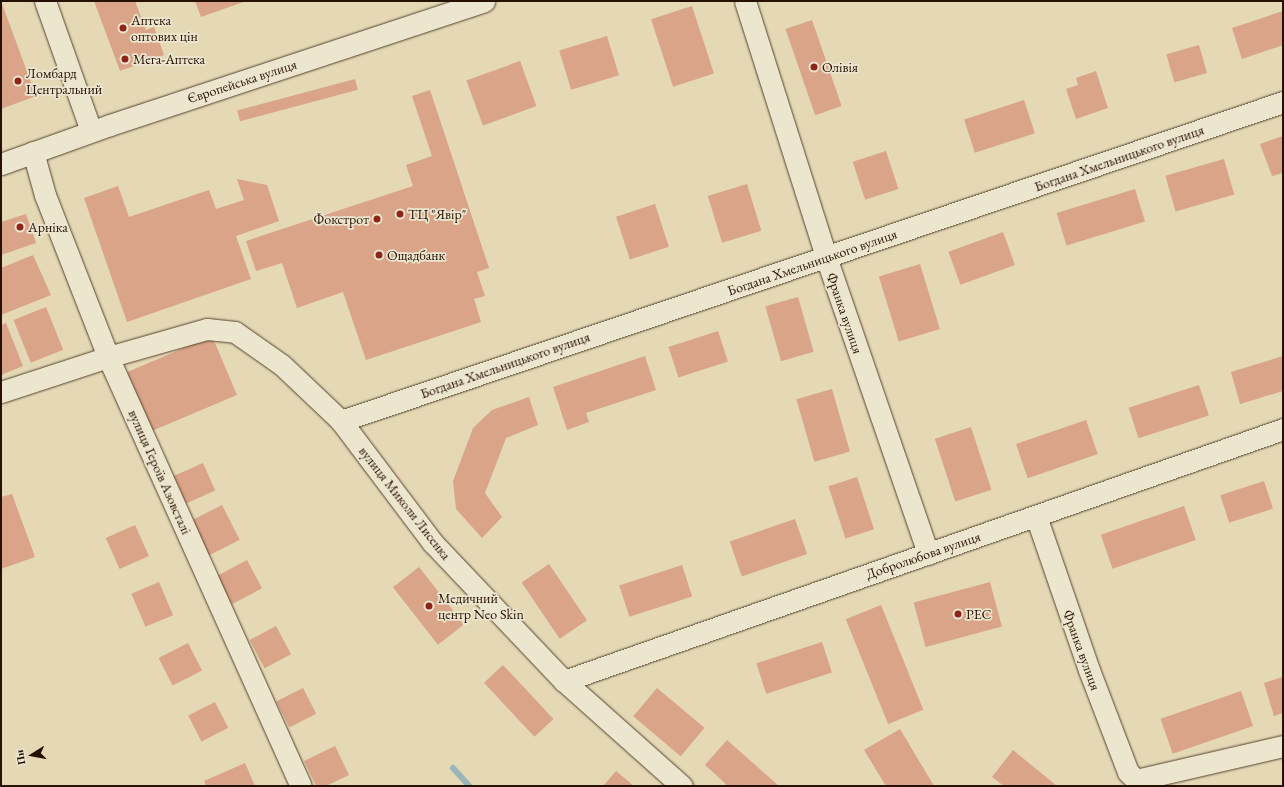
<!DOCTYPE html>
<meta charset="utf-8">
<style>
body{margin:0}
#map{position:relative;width:1284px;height:787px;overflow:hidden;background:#e4d8b5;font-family:"EB Garamond",serif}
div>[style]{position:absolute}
.stream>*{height:6px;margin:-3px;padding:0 3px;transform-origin:3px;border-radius:3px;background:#9bb6b9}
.building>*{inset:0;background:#d9a488;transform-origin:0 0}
.roads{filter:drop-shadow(0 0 1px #56422d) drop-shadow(0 0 1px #56422d)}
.minor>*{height:21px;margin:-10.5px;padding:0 10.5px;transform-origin:10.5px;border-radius:10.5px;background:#ede6cf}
.dots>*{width:11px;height:11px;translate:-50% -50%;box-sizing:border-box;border:2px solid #ede6cf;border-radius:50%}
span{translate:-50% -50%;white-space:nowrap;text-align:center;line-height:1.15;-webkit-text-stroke:3.5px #ede6cf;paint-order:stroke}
.poi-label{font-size:14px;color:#261000}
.left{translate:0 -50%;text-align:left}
.right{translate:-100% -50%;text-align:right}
.street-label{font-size:14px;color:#261000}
.frame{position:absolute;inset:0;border:2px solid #261000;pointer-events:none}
.north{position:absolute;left:12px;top:735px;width:40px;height:40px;-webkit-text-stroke:3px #ede6cf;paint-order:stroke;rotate:259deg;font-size:11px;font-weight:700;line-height:16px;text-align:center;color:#261000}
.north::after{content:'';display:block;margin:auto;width:14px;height:18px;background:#261000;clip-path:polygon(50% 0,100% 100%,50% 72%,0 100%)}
</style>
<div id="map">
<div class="stream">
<div style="left:453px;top:768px;width:24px;rotate:48deg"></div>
</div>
<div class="building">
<div style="clip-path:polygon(1px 1px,36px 96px,1px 109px)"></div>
<div style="clip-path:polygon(94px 1px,135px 1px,146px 30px,154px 27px,164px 55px,120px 71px)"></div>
<div style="clip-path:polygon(195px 1px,246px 1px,201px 17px)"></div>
<div style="left:692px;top:6px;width:71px;height:43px;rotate:72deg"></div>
<div style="clip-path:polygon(1283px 11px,1283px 45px,1242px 59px,1232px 28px)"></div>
<div style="left:812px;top:20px;width:91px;height:28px;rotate:71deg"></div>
<div style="left:607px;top:36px;width:41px;height:50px;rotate:73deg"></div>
<div style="left:1199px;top:45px;width:29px;height:34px;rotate:74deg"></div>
<div style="left:520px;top:61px;width:48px;height:57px;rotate:70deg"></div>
<div style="clip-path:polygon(1096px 71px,1108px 108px,1076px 119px,1066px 89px,1078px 85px,1076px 78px)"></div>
<div style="left:355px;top:79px;width:11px;height:122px;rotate:75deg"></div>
<div style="clip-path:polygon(430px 90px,489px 268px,477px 272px,485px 296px,474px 299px,481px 322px,366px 360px,343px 292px,297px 308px,282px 263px,256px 271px,246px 241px,413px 186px,406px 165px,432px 156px,412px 96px)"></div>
<div style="left:1024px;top:100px;width:35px;height:63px;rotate:72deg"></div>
<div style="clip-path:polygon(1283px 136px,1283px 173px,1272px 176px,1260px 144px)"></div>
<div style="left:886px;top:151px;width:40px;height:35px;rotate:72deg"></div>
<div style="left:1224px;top:159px;width:37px;height:61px;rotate:74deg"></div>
<div style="clip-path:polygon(237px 179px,267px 185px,279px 221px,236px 236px,251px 279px,127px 322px,84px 198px,118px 186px,129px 217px,209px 190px,216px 209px,244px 200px)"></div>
<div style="left:747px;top:184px;width:49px;height:41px;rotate:73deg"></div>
<div style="left:1135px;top:189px;width:34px;height:82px;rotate:73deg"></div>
<div style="left:655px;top:204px;width:45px;height:41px;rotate:72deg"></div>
<div style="clip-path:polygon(26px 214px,36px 243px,1px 255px,1px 222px)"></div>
<div style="left:1003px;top:232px;width:35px;height:58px;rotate:70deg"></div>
<div style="clip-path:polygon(33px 255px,51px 295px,1px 315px,1px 268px)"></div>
<div style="left:920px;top:264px;width:68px;height:43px;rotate:73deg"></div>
<div style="left:798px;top:297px;width:57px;height:34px;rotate:74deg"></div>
<div style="left:46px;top:307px;width:46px;height:35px;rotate:68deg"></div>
<div style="clip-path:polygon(6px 323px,23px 366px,1px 375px,1px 325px)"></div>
<div style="left:718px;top:331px;width:32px;height:52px;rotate:72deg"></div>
<div style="left:212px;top:336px;width:64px;height:92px;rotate:67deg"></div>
<div style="clip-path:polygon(645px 356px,656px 390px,586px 413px,589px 422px,567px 430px,553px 387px)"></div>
<div style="clip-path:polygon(1283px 356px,1283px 391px,1240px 404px,1231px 372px)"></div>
<div style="left:1199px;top:385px;width:32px;height:74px;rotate:72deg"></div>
<div style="left:832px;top:389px;width:65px;height:37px;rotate:74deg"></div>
<div style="clip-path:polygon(529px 397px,538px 425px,506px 438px,485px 493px,502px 517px,482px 538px,456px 509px,453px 481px,473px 428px,492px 410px)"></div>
<div style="left:1086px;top:420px;width:36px;height:74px;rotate:71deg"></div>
<div style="left:971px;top:427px;width:66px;height:38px;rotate:72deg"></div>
<div style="left:203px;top:463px;width:30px;height:32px;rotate:66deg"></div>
<div style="left:857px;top:477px;width:55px;height:30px;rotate:72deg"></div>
<div style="left:1264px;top:481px;width:29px;height:46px;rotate:72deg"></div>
<div style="clip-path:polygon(12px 494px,35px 557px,1px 569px,1px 497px)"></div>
<div style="left:222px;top:505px;width:39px;height:36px;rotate:63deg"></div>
<div style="left:1184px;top:506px;width:36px;height:88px;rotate:71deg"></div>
<div style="left:795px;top:519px;width:37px;height:69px;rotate:71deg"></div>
<div style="left:135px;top:525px;width:34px;height:32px;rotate:66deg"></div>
<div style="left:247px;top:560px;width:32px;height:34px;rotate:62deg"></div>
<div style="left:549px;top:564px;width:68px;height:33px;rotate:56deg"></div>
<div style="left:682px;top:565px;width:33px;height:66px;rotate:72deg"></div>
<div style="left:419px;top:567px;width:73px;height:33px;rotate:52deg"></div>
<div style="left:159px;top:582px;width:36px;height:30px;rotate:67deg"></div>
<div style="left:990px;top:582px;width:46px;height:79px;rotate:75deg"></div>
<div style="left:881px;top:605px;width:113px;height:38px;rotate:68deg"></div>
<div style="left:276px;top:626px;width:32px;height:30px;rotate:62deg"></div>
<div style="left:822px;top:642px;width:32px;height:69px;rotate:72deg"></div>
<div style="left:188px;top:643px;width:31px;height:33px;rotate:63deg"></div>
<div style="left:503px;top:665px;width:74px;height:26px;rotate:47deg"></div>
<div style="clip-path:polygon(1283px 677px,1283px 713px,1274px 716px,1264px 683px)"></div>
<div style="left:303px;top:688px;width:29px;height:30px;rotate:63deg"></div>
<div style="left:657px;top:688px;width:62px;height:37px;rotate:40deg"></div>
<div style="left:1241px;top:691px;width:37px;height:85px;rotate:71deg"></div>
<div style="left:215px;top:702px;width:29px;height:30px;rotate:63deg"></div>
<div style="clip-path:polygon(900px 729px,934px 786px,886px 786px,864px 750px)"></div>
<div style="clip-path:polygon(727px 740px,779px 786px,728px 786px,705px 765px)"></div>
<div style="clip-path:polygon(335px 746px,349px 775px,326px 786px,316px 786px,304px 761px)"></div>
<div style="clip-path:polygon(1013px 750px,1057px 786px,1004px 786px,992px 777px)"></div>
<div style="clip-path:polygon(245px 763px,255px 786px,206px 786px,204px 781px)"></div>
<div style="clip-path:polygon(616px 771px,634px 786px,603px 786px)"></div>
</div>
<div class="roads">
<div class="minor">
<div style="left:45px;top:1px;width:138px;rotate:70.5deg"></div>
<div style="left:745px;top:1px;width:269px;rotate:72.4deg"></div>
<div style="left:826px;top:257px;width:314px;rotate:71deg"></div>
<div style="left:33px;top:152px;width:45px;rotate:74.4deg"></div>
<div style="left:45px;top:195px;width:174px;rotate:68.7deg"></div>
<div style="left:108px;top:357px;width:470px;rotate:65.8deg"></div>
<div style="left:1px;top:164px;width:116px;rotate:-19.7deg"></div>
<div style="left:110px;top:125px;width:394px;rotate:-18.3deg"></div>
<div style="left:1px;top:392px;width:113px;rotate:-18.1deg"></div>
<div style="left:108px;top:357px;width:103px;rotate:-15.8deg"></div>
<div style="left:207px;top:329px;width:28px;rotate:6deg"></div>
<div style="left:235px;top:332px;width:57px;rotate:35.1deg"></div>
<div style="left:282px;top:365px;width:81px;rotate:43.5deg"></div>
<div style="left:341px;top:421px;width:153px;rotate:53deg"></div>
<div style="left:433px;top:543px;width:190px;rotate:46.5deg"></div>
<div style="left:564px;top:681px;width:158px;rotate:41.7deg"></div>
<div style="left:341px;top:421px;width:995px;rotate:-18.71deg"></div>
<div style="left:1036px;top:516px;width:163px;rotate:71deg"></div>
<div style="left:1089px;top:670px;width:109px;rotate:69.1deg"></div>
<div style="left:1128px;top:772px;width:20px;rotate:45deg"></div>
<div style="left:564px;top:681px;width:762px;rotate:-19.31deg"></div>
<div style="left:1136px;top:780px;width:151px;rotate:-13deg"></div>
</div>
</div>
<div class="dots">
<div style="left:123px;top:28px;background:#8f2418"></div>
<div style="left:125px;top:59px;background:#8f2418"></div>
<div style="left:814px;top:67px;background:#8f2418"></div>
<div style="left:18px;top:81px;background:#8f2418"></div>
<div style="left:400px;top:214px;background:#8f2418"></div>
<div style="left:377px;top:219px;background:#8f2418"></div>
<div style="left:20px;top:227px;background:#8f2418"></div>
<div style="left:379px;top:255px;background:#8f2418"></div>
<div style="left:429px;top:606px;background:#8f2418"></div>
<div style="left:958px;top:614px;background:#8f2418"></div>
</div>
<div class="poi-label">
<span class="left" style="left:131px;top:28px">Аптека<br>оптових цін</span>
<span class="left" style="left:133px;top:59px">Мега-Аптека</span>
<span class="left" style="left:822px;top:67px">Олівія</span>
<span class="left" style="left:26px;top:81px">Ломбард<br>Центральний</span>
<span class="left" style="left:408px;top:214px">ТЦ "Явір"</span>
<span class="right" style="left:369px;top:219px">Фокстрот</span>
<span class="left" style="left:28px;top:227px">Арніка</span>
<span class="left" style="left:387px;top:255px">Ощадбанк</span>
<span class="left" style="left:438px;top:606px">Медичний<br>центр Neo Skin</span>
<span class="left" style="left:966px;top:614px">РЕС</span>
</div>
<div class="street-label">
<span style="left:242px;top:81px;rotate:-18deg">Європейська вулиця</span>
<span style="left:1119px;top:158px;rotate:-19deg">Богдана Хмельницького вулиця</span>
<span style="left:812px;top:262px;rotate:-19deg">Богдана Хмельницького вулиця</span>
<span style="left:845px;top:313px;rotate:71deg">Франка вулиця</span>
<span style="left:505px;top:365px;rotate:-19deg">Богдана Хмельницького вулиця</span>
<span style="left:160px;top:472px;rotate:66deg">вулиця Героїв Азовсталі</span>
<span style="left:405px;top:503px;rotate:52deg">вулиця Миколи Лисенка</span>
<span style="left:923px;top:555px;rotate:-19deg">Добролюбова вулиця</span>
<span style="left:1082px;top:650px;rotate:70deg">Франка вулиця</span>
</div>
<div class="frame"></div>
<div class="north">Пн</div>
</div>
